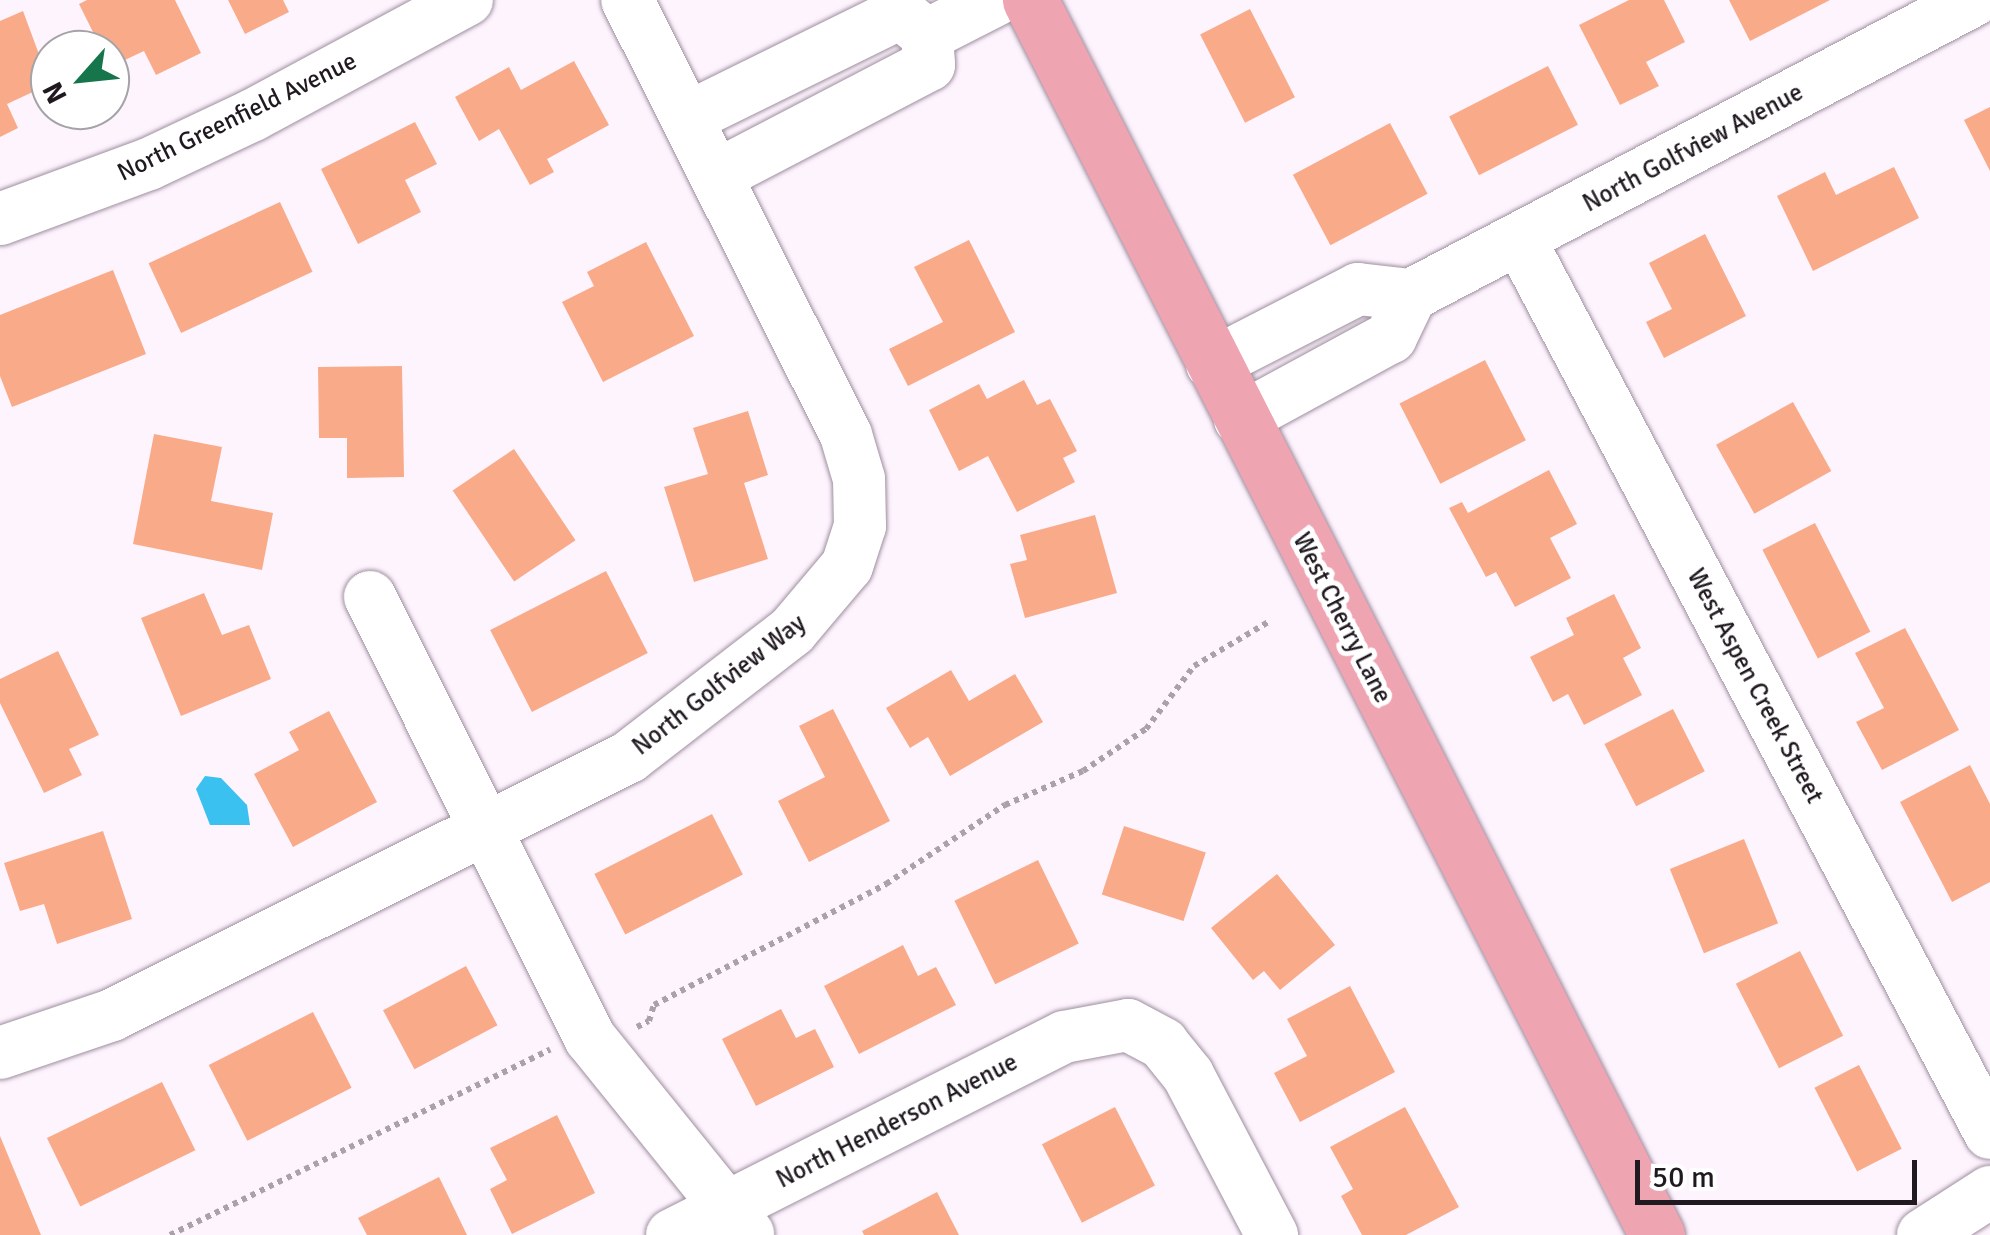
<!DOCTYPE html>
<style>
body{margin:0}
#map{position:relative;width:1990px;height:1235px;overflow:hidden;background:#fef4fe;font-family:Signika,sans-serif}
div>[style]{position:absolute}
.water>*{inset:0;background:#3bc1f0}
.building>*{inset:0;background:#f9aa89;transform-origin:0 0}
.path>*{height:6px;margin-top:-3px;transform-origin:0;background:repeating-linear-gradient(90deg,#aaa1aa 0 5px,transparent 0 10px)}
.roads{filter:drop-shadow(0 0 2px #9e8f9f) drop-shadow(0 0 2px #9e8f9f)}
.minor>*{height:52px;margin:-26px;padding:0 26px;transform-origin:26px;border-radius:26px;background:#fff}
.major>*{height:55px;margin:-27.5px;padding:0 27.5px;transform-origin:27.5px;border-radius:27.5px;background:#efa4b2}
span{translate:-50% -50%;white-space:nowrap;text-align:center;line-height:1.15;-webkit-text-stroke:10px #fff;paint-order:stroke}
.street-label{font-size:25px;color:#201a20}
.north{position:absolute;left:30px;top:30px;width:100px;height:100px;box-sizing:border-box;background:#fff;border:2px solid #a6a3a6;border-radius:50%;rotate:243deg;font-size:28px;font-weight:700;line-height:40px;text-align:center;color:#201a20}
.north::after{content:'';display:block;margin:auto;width:35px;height:45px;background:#17754b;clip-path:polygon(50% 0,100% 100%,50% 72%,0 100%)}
.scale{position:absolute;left:1635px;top:1160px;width:282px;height:45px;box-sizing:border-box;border:5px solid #201a20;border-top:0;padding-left:12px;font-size:30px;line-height:35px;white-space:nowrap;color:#201a20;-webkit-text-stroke:8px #fff;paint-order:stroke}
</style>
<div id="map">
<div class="water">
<div style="clip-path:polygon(205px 776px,221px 778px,247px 805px,250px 825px,210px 825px,196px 789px)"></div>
</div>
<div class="building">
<div style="clip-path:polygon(87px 0,175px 0,201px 53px,156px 75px,144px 51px,110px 67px,110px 50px,102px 50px,79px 4px)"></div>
<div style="clip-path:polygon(228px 0,283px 0,289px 12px,245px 34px)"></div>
<div style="clip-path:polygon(1629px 0,1664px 0,1685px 42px,1646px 62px,1659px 86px,1620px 105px,1579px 25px)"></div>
<div style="clip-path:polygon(1729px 0,1830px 0,1750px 41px)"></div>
<div style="left:1250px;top:9px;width:99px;height:56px;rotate:63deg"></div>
<div style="clip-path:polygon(23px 11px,50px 84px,7px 104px,18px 128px,0 137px,0 21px)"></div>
<div style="clip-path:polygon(574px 61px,609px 125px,547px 159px,554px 172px,530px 185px,499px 129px,479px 141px,455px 97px,509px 67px,521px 90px)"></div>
<div style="left:1548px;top:66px;width:66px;height:111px;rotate:63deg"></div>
<div style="clip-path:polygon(1990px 107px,1990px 171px,1964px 120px)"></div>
<div style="clip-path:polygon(415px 122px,437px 164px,405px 180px,421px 212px,358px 244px,321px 169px)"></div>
<div style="left:1390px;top:123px;width:80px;height:110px;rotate:62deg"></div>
<div style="clip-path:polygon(1894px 167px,1919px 218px,1813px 271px,1777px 196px,1825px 172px,1836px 195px)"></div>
<div style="left:280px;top:202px;width:77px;height:145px;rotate:65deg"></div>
<div style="clip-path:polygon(1705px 234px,1746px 316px,1664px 358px,1646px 322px,1672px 309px,1649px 263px)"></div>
<div style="clip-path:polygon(969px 240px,1015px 332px,908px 386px,889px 349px,943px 322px,914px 267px)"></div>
<div style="clip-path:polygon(646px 242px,694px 336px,603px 382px,562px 302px,594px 286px,587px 272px)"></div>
<div style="clip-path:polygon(113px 270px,146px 354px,12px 407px,0 376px,0 315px)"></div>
<div style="left:1485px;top:360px;width:90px;height:96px;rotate:63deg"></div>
<div style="clip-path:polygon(402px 366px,404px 477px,347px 478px,347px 438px,319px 438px,318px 367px)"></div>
<div style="clip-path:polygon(1024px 380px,1037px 405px,1050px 399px,1077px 451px,1063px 458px,1075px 482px,1017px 512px,988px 456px,959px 471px,929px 410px,979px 384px,987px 399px)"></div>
<div style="left:1793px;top:402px;width:79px;height:88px;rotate:61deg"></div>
<div style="clip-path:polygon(748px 411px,768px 475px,744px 483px,768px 559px,694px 582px,664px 487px,708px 474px,693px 428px)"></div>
<div style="clip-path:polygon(154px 434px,222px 447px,211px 501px,273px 513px,262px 570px,133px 544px)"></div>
<div style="left:514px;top:449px;width:110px;height:74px;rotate:56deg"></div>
<div style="clip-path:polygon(1549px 470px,1577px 524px,1550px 538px,1571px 578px,1515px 607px,1496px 572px,1486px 577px,1449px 508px,1462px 502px,1468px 513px)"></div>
<div style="clip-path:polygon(1095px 515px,1117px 593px,1025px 618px,1010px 564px,1027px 560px,1020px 535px)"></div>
<div style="left:1815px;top:523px;width:122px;height:59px;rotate:63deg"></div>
<div style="left:606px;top:571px;width:92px;height:130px;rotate:63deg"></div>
<div style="clip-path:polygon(204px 593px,222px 635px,249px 625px,271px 679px,181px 716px,141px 618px)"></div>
<div style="clip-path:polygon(1614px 594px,1641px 648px,1623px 658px,1642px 695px,1584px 725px,1568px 694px,1553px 702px,1530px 657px,1574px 635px,1566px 618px)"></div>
<div style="clip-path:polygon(1905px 628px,1959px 730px,1882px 770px,1856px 722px,1884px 708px,1855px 653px)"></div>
<div style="clip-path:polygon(58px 651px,99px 735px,69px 749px,82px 775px,44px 793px,0 703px,0 679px)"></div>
<div style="clip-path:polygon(951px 670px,969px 701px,1015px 674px,1043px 722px,950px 776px,928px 737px,910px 748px,886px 708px)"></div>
<div style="clip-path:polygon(833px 709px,890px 821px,809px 862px,778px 801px,825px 777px,799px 726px)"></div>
<div style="left:1673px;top:709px;width:70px;height:77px;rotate:63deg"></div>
<div style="clip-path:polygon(329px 711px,377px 802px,293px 847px,254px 774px,299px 750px,289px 732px)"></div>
<div style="clip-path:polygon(1970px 765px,1990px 804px,1990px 882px,1952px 902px,1900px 802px)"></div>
<div style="left:712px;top:814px;width:68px;height:132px;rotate:63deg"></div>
<div style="left:1124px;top:826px;width:86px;height:72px;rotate:18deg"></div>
<div style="clip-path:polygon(103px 831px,132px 919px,57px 944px,44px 904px,20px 911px,4px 863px)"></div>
<div style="left:1744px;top:839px;width:91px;height:80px;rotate:68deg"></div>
<div style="left:1038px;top:860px;width:93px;height:93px;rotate:64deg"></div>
<div style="clip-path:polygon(1277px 874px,1335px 945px,1280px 990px,1264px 971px,1253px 980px,1211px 928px)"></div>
<div style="clip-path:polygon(903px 945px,918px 976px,936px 967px,956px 1005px,859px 1054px,824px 986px)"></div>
<div style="left:1800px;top:951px;width:95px;height:72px;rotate:63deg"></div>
<div style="left:466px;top:966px;width:67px;height:94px;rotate:62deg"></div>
<div style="clip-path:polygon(1350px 986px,1395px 1072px,1300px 1122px,1274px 1073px,1307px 1056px,1287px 1019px)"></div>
<div style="clip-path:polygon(781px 1009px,796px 1038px,815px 1029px,834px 1067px,756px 1106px,722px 1039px)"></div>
<div style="left:313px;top:1012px;width:85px;height:117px;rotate:63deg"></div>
<div style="left:1859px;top:1065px;width:94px;height:50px;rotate:63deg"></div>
<div style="left:162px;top:1082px;width:76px;height:128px;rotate:64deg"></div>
<div style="left:1115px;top:1107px;width:88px;height:82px;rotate:63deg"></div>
<div style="clip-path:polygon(1405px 1107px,1459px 1207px,1406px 1235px,1362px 1235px,1341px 1196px,1353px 1189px,1330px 1147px)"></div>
<div style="clip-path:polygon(557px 1115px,595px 1193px,512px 1234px,490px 1189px,507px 1180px,490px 1148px)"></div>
<div style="clip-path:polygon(0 1136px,41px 1235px,0 1235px)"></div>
<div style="clip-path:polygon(439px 1177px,467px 1235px,367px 1235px,358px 1218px)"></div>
<div style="clip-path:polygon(937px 1192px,959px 1235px,864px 1235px,862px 1231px)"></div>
</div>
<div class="path">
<div style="left:637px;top:1027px;width:13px;rotate:-27deg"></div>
<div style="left:649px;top:1021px;width:17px;rotate:-73deg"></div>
<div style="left:654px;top:1005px;width:262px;rotate:-27.5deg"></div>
<div style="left:886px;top:884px;width:143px;rotate:-33.6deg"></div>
<div style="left:1005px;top:805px;width:85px;rotate:-23.6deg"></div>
<div style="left:1083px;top:771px;width:76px;rotate:-33.7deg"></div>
<div style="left:1146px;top:729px;width:79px;rotate:-52.7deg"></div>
<div style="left:1194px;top:666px;width:88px;rotate:-30.6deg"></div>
<div style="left:170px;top:1235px;width:423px;rotate:-26deg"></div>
</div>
<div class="roads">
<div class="minor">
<div style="left:927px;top:35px;width:77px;rotate:-26.9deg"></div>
<div style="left:687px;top:118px;width:237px;rotate:-26.2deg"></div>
<div style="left:900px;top:13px;width:35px;rotate:39deg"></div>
<div style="left:927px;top:35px;width:30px;rotate:86deg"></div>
<div style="left:929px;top:65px;width:240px;rotate:152.5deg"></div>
<div style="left:0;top:219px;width:159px;rotate:-20.3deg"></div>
<div style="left:149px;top:164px;width:115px;rotate:-25.2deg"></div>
<div style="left:253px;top:115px;width:243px;rotate:-28.3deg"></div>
<div style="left:1520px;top:240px;width:1009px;rotate:62.24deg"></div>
<div style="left:1411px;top:295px;width:636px;rotate:-27.65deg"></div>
<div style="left:1212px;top:364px;width:164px;rotate:-27.2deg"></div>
<div style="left:1358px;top:289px;width:53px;rotate:6.5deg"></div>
<div style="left:1411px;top:295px;width:47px;rotate:115.5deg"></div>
<div style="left:1391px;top:337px;width:172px;rotate:151.5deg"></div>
<div style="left:370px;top:597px;width:493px;rotate:63.5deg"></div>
<div style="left:590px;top:1038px;width:252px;rotate:51.1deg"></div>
<div style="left:0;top:1053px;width:118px;rotate:-18.7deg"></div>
<div style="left:112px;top:1015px;width:578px;rotate:-26.52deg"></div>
<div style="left:629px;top:757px;width:206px;rotate:-37.7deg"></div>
<div style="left:792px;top:631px;width:85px;rotate:-49.8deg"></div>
<div style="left:847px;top:566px;width:42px;rotate:-72deg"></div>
<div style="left:860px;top:526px;width:47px;rotate:-91.2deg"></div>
<div style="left:859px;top:479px;width:46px;rotate:-106.5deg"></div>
<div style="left:846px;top:435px;width:487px;rotate:-116.7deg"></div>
<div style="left:672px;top:1235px;width:439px;rotate:-26.8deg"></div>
<div style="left:1064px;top:1037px;width:65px;rotate:-10.6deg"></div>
<div style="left:1128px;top:1025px;width:40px;rotate:28deg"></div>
<div style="left:1163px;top:1044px;width:40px;rotate:51deg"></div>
<div style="left:1188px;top:1075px;width:181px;rotate:62.3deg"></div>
<div style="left:1923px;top:1235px;width:80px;rotate:-32.7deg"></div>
</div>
<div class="major">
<div style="left:1030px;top:0;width:1385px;rotate:63.08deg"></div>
</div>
</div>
<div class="street-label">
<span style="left:237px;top:117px;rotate:-26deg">North Greenfield Avenue</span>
<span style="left:1693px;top:148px;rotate:-28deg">North Golfview Avenue</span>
<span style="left:1342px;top:618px;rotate:63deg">West Cherry Lane</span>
<span style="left:719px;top:685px;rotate:-38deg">North Golfview Way</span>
<span style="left:1755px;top:686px;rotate:62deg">West Aspen Creek Street</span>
<span style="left:897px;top:1121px;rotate:-27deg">North Henderson Avenue</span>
</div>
<div class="north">N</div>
<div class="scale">50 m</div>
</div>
